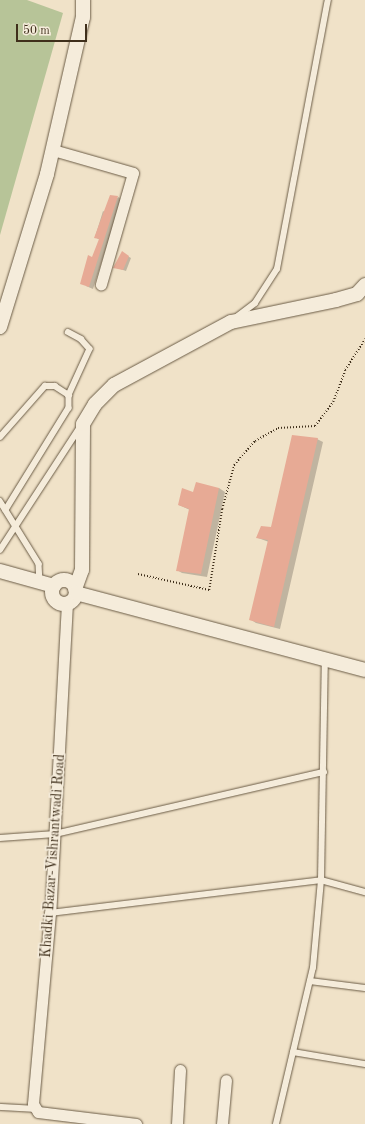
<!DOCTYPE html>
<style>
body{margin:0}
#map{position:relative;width:365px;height:1124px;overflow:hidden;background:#f0e2c8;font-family:"Old Standard TT",serif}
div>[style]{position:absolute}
.green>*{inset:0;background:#b7c498}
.shadow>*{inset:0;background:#0003}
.building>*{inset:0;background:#e7aa95}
.path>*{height:1.5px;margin-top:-0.75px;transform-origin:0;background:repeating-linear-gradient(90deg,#3f2f1b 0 1px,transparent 0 3px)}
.roads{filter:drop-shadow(0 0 1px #6b5c46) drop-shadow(0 0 1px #6b5c46)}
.service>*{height:5.5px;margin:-2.75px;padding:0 2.75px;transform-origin:2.75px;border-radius:2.75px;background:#f5ecdb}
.minor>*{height:11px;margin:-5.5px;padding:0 5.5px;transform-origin:5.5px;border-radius:5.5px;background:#f5ecdb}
.tertiary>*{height:14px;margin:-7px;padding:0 7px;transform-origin:7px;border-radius:7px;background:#f5ecdb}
.tertiary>.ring{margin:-7px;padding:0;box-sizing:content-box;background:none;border:14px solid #f5ecdb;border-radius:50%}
span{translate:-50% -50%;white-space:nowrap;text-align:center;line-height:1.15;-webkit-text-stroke:3px #f5ecdb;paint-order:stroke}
.street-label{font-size:14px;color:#3f2f1b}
.scale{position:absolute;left:16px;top:24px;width:71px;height:18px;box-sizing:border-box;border:2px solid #3f2f1b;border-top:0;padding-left:5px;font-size:12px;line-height:14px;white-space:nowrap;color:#3f2f1b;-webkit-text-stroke:3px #f5ecdb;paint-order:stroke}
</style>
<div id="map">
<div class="green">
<div style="clip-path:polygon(0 0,27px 0,63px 13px,0 235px)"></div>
</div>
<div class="shadow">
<div style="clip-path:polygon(118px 197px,122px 199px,93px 289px,86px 286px,100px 240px,95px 237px,103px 211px,106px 213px)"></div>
<div style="clip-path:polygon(122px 253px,131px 258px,126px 271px,114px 267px)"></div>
<div style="clip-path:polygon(317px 439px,323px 442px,280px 629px,256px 623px,250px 619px,269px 542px,258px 538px,271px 528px)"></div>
<div style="clip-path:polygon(219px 488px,225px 492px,207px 577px,182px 573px,177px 570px,190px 510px,179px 505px,194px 493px)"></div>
</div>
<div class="building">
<div style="clip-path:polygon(110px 195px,118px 196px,89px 287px,80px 284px,88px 255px,92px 257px,99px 239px,94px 238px)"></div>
<div style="clip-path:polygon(122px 251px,129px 256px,123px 270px,113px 268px)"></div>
<div style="clip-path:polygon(292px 435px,318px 438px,274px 627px,249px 620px,268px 540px,256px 538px,261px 526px,271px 527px)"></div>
<div style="clip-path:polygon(196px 482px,219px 488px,201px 574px,176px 571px,189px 509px,178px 505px,182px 488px,193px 492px)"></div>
</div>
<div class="path">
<div style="left:138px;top:574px;width:73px;rotate:12.7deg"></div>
<div style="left:209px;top:590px;width:82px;rotate:-80.9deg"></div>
<div style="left:222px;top:509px;width:46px;rotate:-74.7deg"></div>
<div style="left:234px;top:465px;width:32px;rotate:-49deg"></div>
<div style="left:255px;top:441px;width:26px;rotate:-29deg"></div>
<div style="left:278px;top:428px;width:37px;rotate:-3deg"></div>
<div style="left:315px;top:426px;width:30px;rotate:-53deg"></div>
<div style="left:333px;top:402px;width:34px;rotate:-69deg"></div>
<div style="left:345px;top:370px;width:37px;rotate:-57deg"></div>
</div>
<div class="roads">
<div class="service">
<div style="left:238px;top:316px;width:21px;rotate:-37deg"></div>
<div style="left:255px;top:303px;width:40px;rotate:-57.1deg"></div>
<div style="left:277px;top:269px;width:274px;rotate:-79.3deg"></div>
<div style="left:68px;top:332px;width:15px;rotate:28deg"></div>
<div style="left:81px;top:339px;width:13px;rotate:48deg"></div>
<div style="left:90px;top:349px;width:51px;rotate:114.5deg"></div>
<div style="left:0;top:437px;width:68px;rotate:-48.6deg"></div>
<div style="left:45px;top:386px;width:10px"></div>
<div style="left:55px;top:386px;width:17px;rotate:33deg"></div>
<div style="left:69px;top:395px;width:13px;rotate:90deg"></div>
<div style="left:69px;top:408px;width:120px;rotate:121.7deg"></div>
<div style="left:0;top:501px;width:74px;rotate:58.2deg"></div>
<div style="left:39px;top:564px;width:17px;rotate:87deg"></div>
<div style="left:0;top:550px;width:145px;rotate:-56.9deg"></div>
<div style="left:0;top:838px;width:55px;rotate:-4.2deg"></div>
<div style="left:55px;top:834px;width:276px;rotate:-13deg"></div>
<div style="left:50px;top:913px;width:273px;rotate:-6.9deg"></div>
<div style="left:321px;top:880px;width:46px;rotate:15.3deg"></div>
<div style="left:310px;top:981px;width:55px;rotate:7.3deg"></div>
<div style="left:293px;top:1052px;width:73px;rotate:9.5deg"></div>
<div style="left:0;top:1107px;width:34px;rotate:3deg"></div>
<div style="left:276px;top:1124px;width:160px;rotate:-76.7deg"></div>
<div style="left:313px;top:968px;width:88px;rotate:-84.8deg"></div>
<div style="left:321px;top:880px;width:221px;rotate:-89deg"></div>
</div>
<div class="minor">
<div style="left:53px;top:150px;width:83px;rotate:16deg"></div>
<div style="left:133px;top:173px;width:116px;rotate:106.1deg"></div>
<div style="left:67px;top:603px;width:310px;rotate:93.1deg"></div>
<div style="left:50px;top:913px;width:192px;rotate:95.1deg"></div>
<div style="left:33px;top:1104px;width:9px;rotate:58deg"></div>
<div style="left:38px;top:1112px;width:99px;rotate:7deg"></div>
<div style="left:177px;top:1124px;width:54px;rotate:-86.8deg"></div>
<div style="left:222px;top:1124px;width:44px;rotate:-84.8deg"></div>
</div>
<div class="tertiary">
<div style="left:0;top:327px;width:160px;rotate:-72.9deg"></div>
<div style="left:47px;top:174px;width:161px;rotate:-77.1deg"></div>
<div style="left:83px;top:17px;width:17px;rotate:-90deg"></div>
<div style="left:0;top:571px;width:56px;rotate:15.5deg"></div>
<div class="ring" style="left:52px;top:580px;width:10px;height:10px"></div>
<div style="left:75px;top:589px;width:20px;rotate:-70deg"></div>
<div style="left:82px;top:570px;width:146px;rotate:-89.6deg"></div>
<div style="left:83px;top:424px;width:23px;rotate:-59deg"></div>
<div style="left:95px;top:404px;width:27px;rotate:-45deg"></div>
<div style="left:114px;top:385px;width:133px;rotate:-28.3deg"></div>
<div style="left:231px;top:322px;width:107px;rotate:-11.8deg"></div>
<div style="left:336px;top:300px;width:22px;rotate:-16deg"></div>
<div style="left:357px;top:294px;width:12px;rotate:-48deg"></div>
<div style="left:76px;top:593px;width:299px;rotate:14.9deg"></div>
</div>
</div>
<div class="street-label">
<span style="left:53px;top:856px;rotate:-86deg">Khadki Bazar-Vishrantwadi Road</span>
</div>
<div class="scale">50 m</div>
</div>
